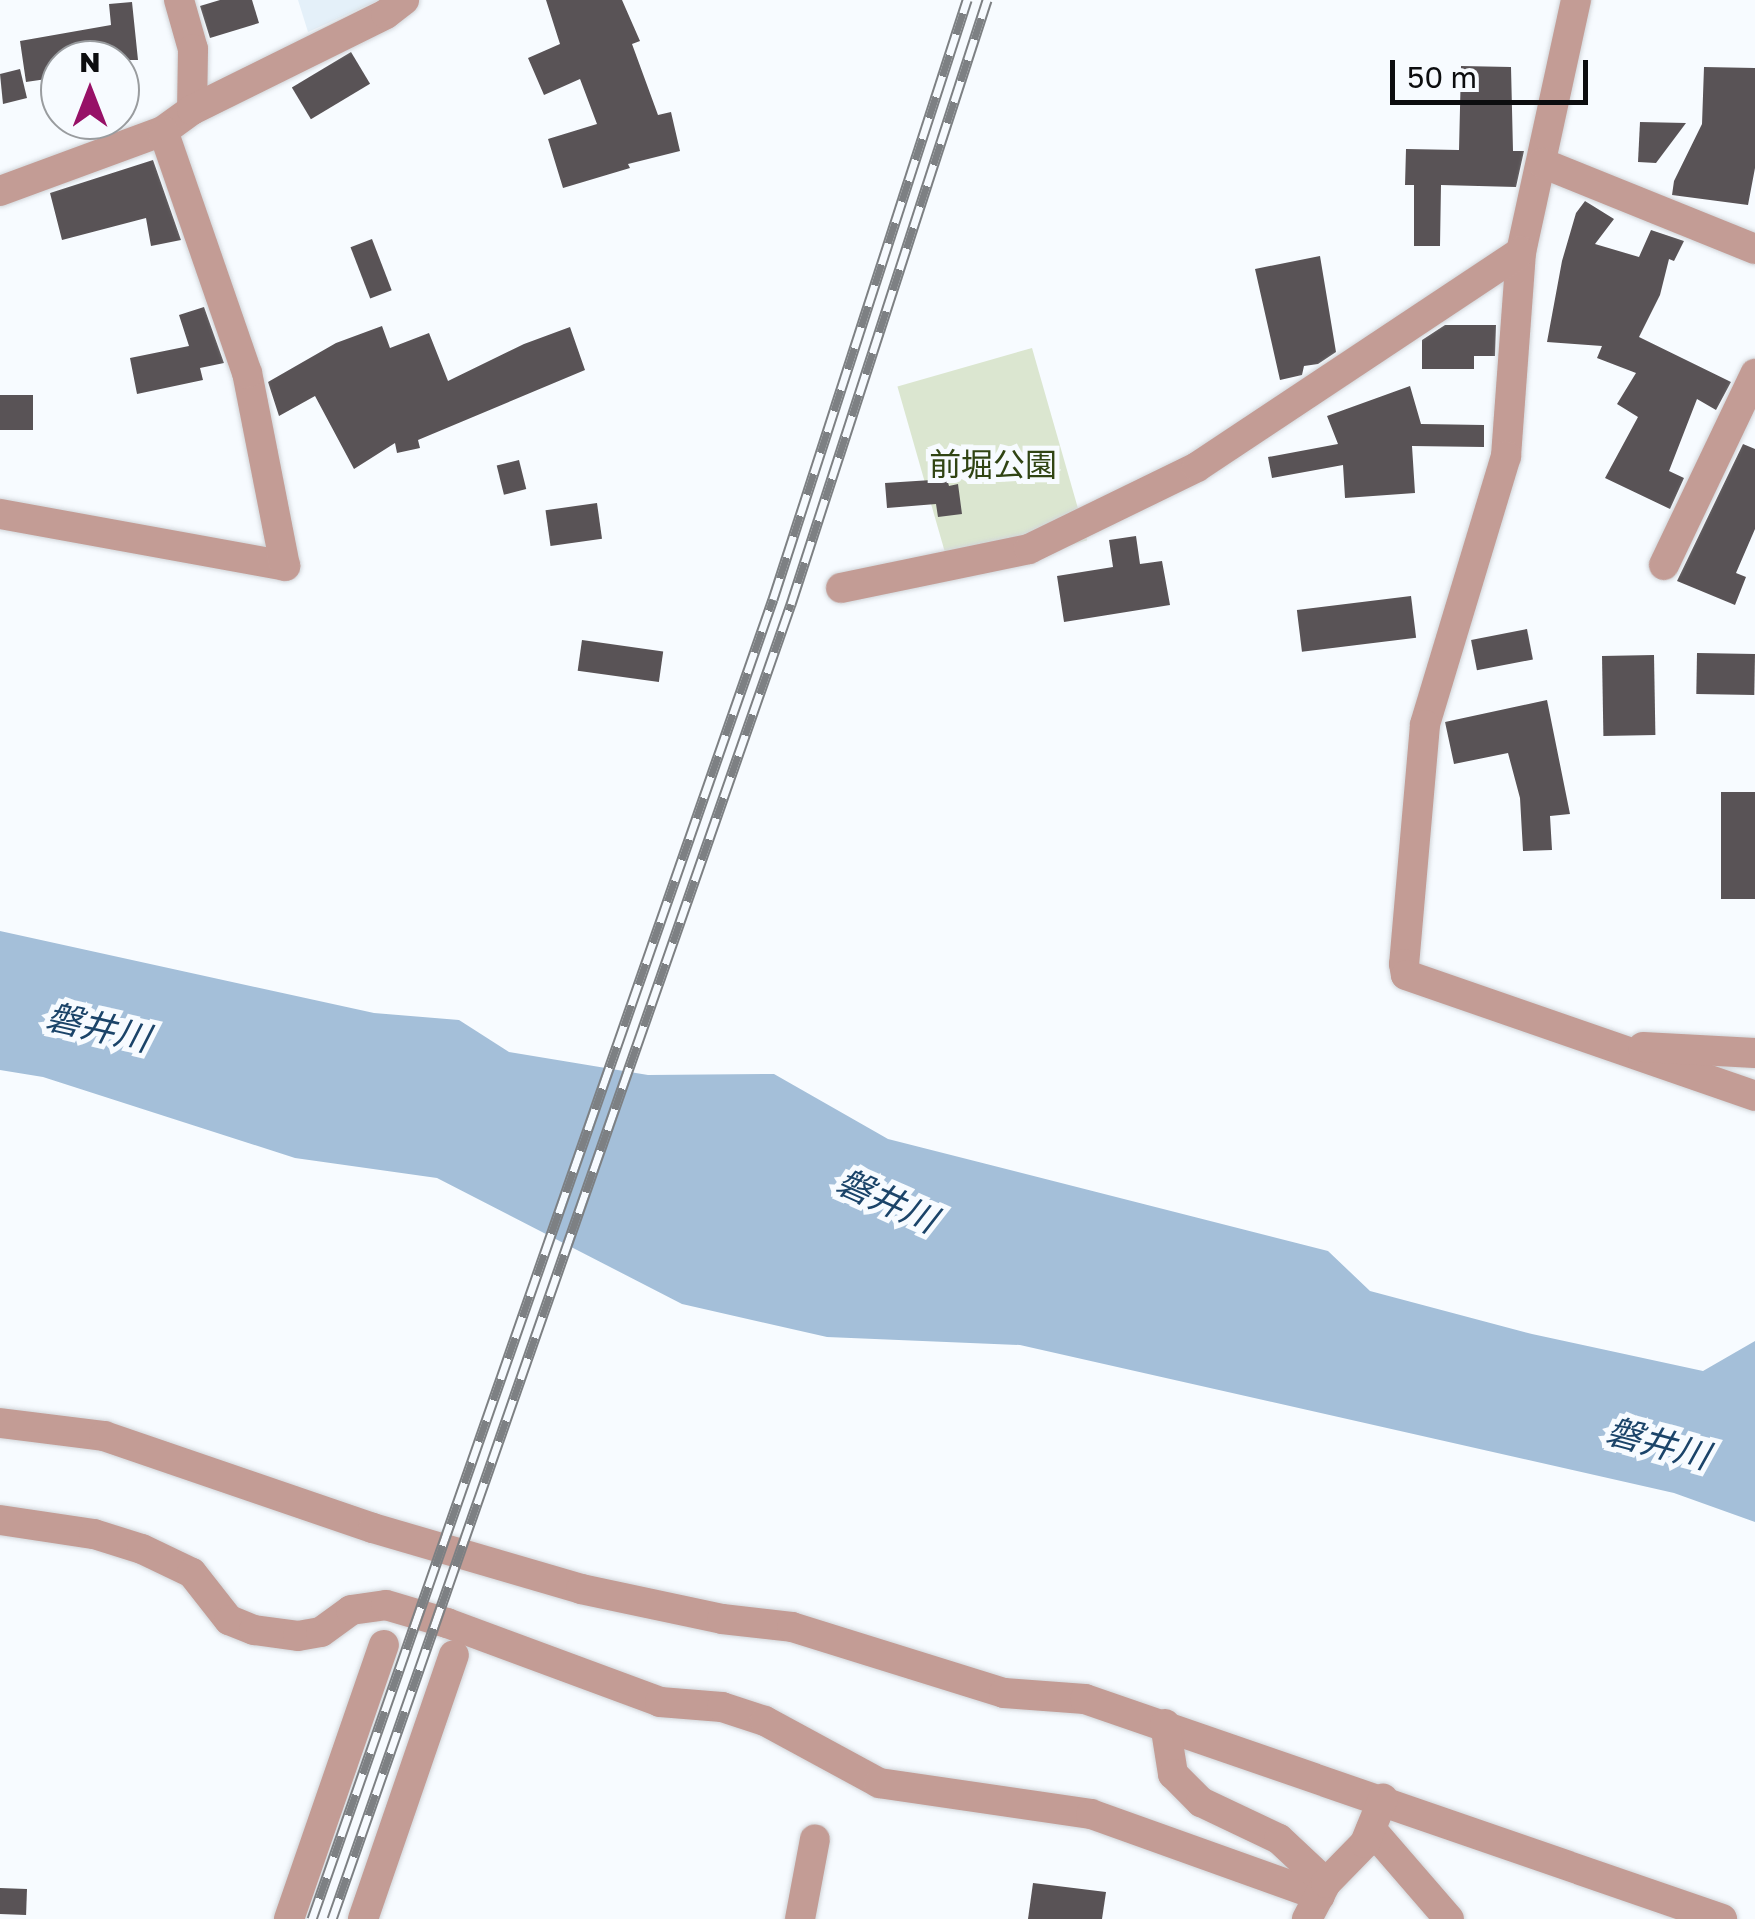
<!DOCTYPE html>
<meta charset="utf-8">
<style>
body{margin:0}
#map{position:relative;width:1755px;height:1919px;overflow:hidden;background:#f7fbff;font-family:"Golos Text","Noto Sans JP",sans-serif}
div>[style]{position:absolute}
.built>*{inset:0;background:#e4f0f9}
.green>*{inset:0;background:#dbe6d0;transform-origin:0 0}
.water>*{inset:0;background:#a4bfd9}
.building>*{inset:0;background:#595356;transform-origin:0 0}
.roads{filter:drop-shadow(0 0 2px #d1d5d9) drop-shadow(0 0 2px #d1d5d9)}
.minor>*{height:30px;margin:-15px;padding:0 15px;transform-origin:15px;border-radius:15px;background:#c39c95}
.rail>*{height:11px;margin-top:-5.5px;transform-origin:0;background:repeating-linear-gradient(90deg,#f7fbff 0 22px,#7d8083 0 44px);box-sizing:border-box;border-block:2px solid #7d8083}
span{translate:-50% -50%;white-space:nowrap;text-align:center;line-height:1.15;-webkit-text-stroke:10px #f7fbff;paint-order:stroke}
.park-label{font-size:32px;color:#304413}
.water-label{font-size:35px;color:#1b4469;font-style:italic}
.north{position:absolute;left:40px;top:40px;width:100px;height:100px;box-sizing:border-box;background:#f7fbff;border:2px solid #999c9f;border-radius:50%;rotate:0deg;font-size:28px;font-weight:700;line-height:40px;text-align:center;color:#0c0d0f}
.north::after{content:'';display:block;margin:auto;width:35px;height:45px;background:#971167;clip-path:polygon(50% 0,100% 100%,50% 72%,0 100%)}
.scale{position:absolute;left:1390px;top:60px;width:198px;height:45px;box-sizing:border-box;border:5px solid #0c0d0f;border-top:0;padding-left:12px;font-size:30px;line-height:35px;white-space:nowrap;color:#0c0d0f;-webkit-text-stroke:8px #f7fbff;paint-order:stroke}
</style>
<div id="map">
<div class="built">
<div style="clip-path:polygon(298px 0,379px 0,308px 32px)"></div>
</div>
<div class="green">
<div style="left:1032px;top:348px;width:200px;height:140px;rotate:74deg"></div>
</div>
<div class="water">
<div style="clip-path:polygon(0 931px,374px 1013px,459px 1020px,509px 1052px,648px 1075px,774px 1074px,888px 1139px,1328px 1251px,1370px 1291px,1532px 1334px,1703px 1371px,1755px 1341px,1755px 1522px,1674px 1493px,1020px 1345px,827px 1337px,682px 1304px,437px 1178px,295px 1158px,43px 1077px,0 1070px)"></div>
</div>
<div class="building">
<div style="clip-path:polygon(220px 0,252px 0,259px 23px,210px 38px,200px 6px)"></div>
<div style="clip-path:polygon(546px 0,622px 0,640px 41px,632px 44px,658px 115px,671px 112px,680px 151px,628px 164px,630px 168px,563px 188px,548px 139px,597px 124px,580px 79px,544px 95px,528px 58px,560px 44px)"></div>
<div style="clip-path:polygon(132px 2px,138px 60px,60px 60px,60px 77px,26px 82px,20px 41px,111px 25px,109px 4px)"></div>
<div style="left:351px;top:52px;width:37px;height:69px;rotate:59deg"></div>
<div style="clip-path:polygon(1461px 66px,1511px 67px,1513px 151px,1524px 151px,1516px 187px,1441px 185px,1440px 246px,1414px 246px,1414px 185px,1405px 185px,1406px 149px,1459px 150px)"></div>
<div style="clip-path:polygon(1704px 67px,1755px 68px,1755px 168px,1748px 205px,1672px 195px,1674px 181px,1702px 124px)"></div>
<div style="clip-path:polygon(20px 69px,27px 98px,3px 104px,0 74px)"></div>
<div style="clip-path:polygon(1640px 122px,1686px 123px,1656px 163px,1638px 162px)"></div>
<div style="clip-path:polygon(153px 160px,181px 240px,151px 246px,146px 218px,62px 240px,50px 193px)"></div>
<div style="clip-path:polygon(1585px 201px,1614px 219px,1595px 244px,1639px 257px,1651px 230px,1684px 241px,1674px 261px,1669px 259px,1660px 295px,1639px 337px,1731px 382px,1716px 410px,1697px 399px,1669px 471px,1684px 478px,1670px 509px,1605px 478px,1638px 417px,1617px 404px,1636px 373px,1597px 358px,1602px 346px,1547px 342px,1562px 261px,1576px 213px)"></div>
<div style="left:372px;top:239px;width:55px;height:23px;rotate:69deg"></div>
<div style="clip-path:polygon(1320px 256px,1336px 352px,1318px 364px,1304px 366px,1302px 375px,1280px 380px,1255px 269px)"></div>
<div style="clip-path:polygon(204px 307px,224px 363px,200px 368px,203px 380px,137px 394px,130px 358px,189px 346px,179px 315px)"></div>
<div style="clip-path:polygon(1445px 325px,1496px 325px,1495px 356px,1474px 356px,1474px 369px,1422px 369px,1422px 340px)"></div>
<div style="clip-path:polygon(382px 326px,390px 348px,429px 333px,448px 381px,524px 344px,570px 327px,585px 370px,418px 440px,420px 448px,397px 453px,395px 443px,354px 469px,315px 396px,279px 416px,268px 382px,336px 343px)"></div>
<div style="clip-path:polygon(1410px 386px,1421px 424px,1484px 425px,1484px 447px,1412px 446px,1415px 493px,1345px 498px,1343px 465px,1272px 478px,1268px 457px,1338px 444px,1327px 416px)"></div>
<div style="left:33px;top:395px;width:35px;height:33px;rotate:90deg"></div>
<div style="clip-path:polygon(1743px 444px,1755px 449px,1755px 529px,1736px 573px,1746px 577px,1735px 605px,1677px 581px)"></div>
<div style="left:519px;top:460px;width:30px;height:23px;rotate:76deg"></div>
<div style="clip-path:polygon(947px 479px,949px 486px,958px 484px,962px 514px,938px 517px,936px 504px,887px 508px,885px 483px)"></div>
<div style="left:597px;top:503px;width:36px;height:52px;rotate:82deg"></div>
<div style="clip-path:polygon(1136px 536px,1140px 564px,1162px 561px,1170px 605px,1064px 622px,1057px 576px,1113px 567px,1109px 540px)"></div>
<div style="left:1411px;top:596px;width:42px;height:115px;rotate:83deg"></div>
<div style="left:1527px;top:629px;width:31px;height:57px;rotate:79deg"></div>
<div style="left:582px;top:640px;width:82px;height:31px;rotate:8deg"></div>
<div style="left:1697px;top:653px;width:58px;height:41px;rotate:1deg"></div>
<div style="left:1654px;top:655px;width:80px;height:52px;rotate:89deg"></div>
<div style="clip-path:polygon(1547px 700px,1570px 814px,1550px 816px,1552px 850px,1523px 851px,1520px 798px,1508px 753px,1454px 764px,1445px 722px)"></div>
<div style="left:1721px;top:792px;width:34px;height:107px"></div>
<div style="clip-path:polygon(1033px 1883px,1106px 1892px,1102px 1919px,1028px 1919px)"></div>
<div style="left:0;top:1888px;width:27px;height:26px;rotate:2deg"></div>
</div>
<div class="roads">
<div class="minor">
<div style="left:179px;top:0;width:51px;rotate:74.1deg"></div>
<div style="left:193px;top:49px;width:61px;rotate:90.9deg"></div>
<div style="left:1576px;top:0;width:258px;rotate:102.3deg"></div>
<div style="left:1521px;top:252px;width:205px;rotate:94.2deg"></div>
<div style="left:1506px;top:456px;width:281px;rotate:106.8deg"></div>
<div style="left:1425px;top:725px;width:240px;rotate:95deg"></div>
<div style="left:1404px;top:964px;width:11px;rotate:80deg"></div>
<div style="left:1406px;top:975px;width:369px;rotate:19.1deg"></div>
<div style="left:1542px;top:163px;width:230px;rotate:22deg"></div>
<div style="left:0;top:191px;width:174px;rotate:-20.2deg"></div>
<div style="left:163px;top:131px;width:36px;rotate:-36deg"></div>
<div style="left:192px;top:110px;width:216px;rotate:-26.3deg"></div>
<div style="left:386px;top:14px;width:23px;rotate:-38deg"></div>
<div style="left:0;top:514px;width:290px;rotate:10.3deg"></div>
<div style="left:285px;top:566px;width:197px;rotate:-101.1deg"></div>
<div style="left:247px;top:373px;width:256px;rotate:-109.1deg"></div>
<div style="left:1664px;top:565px;width:212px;rotate:-64.5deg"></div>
<div style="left:841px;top:588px;width:192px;rotate:-11.7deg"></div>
<div style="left:1029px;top:549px;width:187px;rotate:-26deg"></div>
<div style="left:1197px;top:467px;width:389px;rotate:-33.6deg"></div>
<div style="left:1643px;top:1047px;width:112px;rotate:3.1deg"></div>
<div style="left:0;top:1423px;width:105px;rotate:7.1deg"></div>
<div style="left:104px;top:1436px;width:284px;rotate:18.9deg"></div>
<div style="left:373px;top:1528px;width:217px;rotate:16.3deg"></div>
<div style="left:581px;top:1589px;width:144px;rotate:12deg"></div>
<div style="left:722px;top:1619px;width:70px;rotate:6.5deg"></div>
<div style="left:792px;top:1627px;width:222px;rotate:17.3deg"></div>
<div style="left:1004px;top:1693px;width:81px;rotate:4.2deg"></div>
<div style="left:1085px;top:1699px;width:674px;rotate:19.05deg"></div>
<div style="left:0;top:1520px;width:95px;rotate:8.5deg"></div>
<div style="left:94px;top:1534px;width:50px;rotate:17.4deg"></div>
<div style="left:142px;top:1549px;width:55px;rotate:25.6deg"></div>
<div style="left:192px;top:1573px;width:60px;rotate:51.8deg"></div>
<div style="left:229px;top:1620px;width:27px;rotate:22deg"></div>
<div style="left:254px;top:1630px;width:44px;rotate:7.8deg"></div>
<div style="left:298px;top:1636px;width:23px;rotate:-10deg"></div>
<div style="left:321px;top:1632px;width:37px;rotate:-36deg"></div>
<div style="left:351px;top:1610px;width:35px;rotate:-8deg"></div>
<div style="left:386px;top:1605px;width:64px;rotate:16.4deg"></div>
<div style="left:447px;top:1623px;width:227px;rotate:20.3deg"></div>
<div style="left:660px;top:1702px;width:62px;rotate:4.6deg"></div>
<div style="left:722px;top:1707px;width:45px;rotate:18deg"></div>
<div style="left:765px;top:1721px;width:130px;rotate:28.5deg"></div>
<div style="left:879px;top:1783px;width:214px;rotate:8.3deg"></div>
<div style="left:1091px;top:1814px;width:243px;rotate:19.7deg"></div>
<div style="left:1165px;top:1724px;width:51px;rotate:80.9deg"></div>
<div style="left:1173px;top:1774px;width:40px;rotate:45deg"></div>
<div style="left:1201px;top:1802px;width:86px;rotate:25.4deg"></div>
<div style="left:1279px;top:1839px;width:64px;rotate:43.1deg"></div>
<div style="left:1371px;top:1829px;width:119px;rotate:49.1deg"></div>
<div style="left:289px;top:1919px;width:290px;rotate:-70.9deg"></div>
<div style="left:363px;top:1919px;width:279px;rotate:-71deg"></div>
<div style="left:800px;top:1919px;width:81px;rotate:-79.4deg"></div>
<div style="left:1307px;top:1919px;width:41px;rotate:-62.2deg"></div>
<div style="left:1326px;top:1883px;width:56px;rotate:-45.7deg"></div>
<div style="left:1365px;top:1843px;width:48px;rotate:-67.8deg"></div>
</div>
</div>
<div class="rail">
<div style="left:312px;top:1919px;width:1398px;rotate:-70.75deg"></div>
<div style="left:773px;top:599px;width:630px;rotate:-72.05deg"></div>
<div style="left:332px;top:1919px;width:1393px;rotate:-70.76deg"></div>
<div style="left:791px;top:604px;width:635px;rotate:-72.02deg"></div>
</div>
<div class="park-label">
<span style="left:993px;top:464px">前堀公園</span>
</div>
<div class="water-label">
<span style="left:98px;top:1027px;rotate:13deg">磐井川</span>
<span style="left:887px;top:1200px;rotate:24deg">磐井川</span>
<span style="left:1658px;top:1443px;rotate:15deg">磐井川</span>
</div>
<div class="north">N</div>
<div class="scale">50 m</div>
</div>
